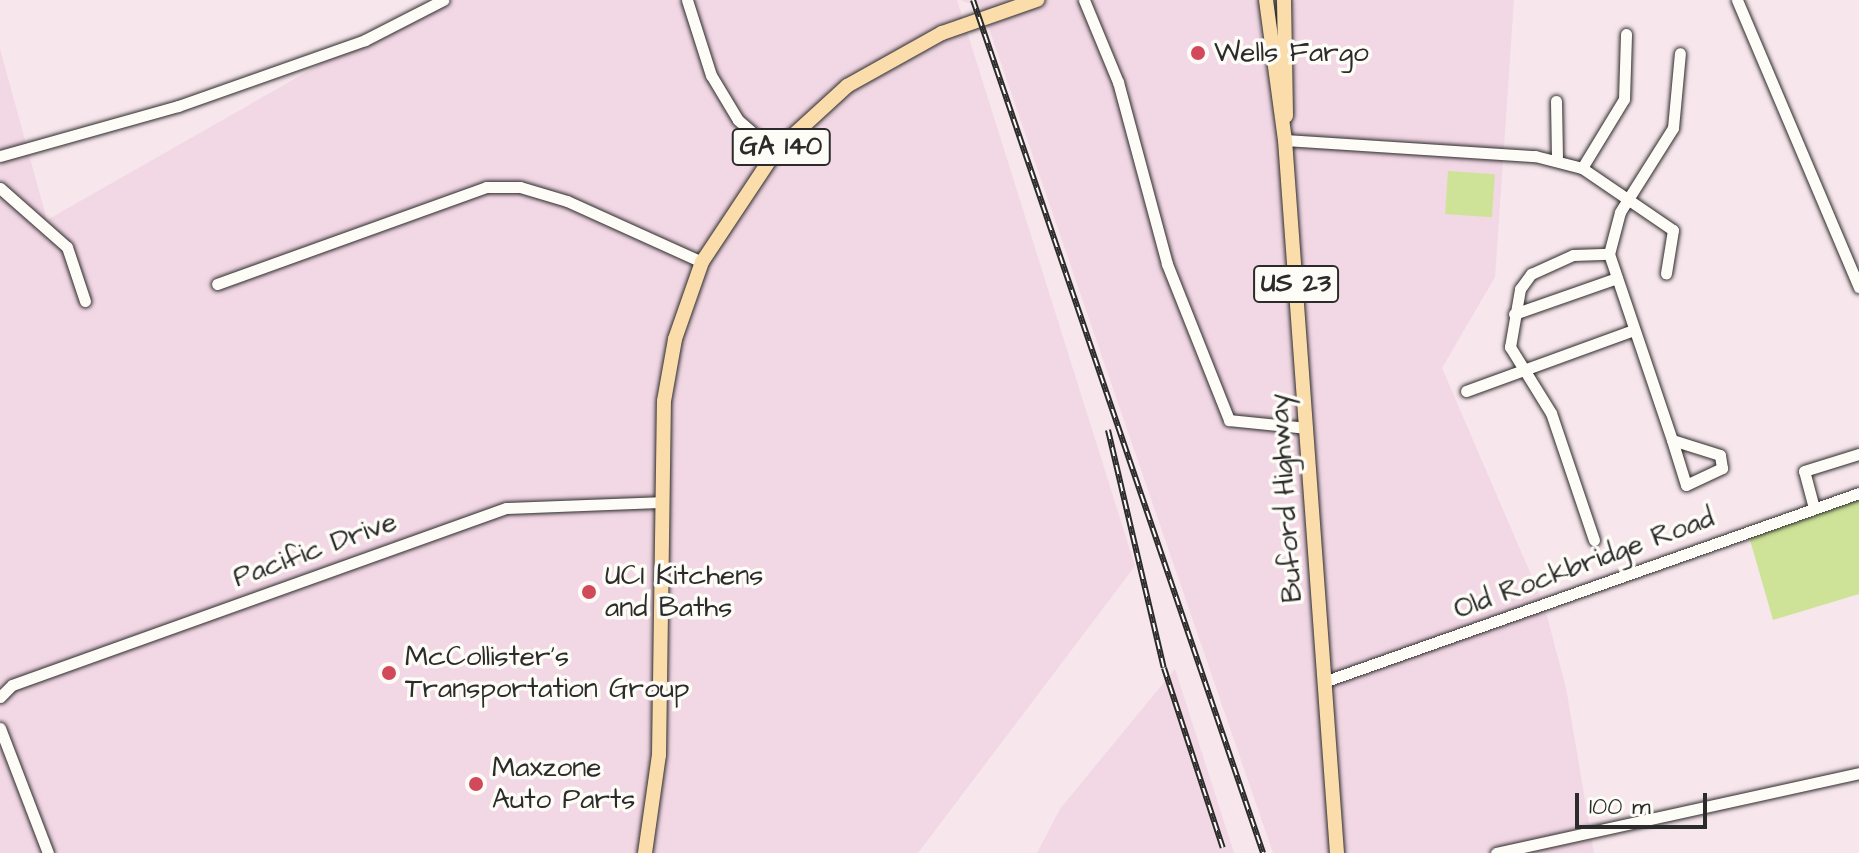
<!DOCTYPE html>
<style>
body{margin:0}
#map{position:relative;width:1859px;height:853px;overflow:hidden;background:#f7e6ec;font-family:"Architects Daughter",sans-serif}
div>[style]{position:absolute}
.built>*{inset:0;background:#f2d7e4}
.green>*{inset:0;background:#cee397;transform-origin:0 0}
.roads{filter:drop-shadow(0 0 2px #2b2b2b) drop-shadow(0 0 2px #2b2b2b)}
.minor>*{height:11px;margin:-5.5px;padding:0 5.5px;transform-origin:5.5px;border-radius:5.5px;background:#fdfcf7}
.major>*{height:14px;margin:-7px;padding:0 7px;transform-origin:7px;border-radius:7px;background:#faddab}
.rail>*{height:6px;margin-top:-3px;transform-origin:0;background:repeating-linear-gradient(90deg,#fdfcf7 0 9px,#2b2b2b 0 18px);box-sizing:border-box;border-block:2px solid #2b2b2b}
.dots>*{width:22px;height:22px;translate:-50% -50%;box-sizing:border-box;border:4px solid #fdfcf7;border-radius:50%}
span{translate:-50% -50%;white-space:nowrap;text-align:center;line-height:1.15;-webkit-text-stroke:7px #fdfcf7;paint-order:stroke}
.shield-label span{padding:2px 6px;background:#fdfcf7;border:2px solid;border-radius:6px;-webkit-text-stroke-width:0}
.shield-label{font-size:26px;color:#2b2b2b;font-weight:700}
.poi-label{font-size:28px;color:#2b2b2b}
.left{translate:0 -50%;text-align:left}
.street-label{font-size:28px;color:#2b2b2b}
.scale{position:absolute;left:1575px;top:793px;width:132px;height:36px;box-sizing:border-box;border:4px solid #2b2b2b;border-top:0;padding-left:10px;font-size:24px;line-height:28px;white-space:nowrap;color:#2b2b2b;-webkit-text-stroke:6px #fdfcf7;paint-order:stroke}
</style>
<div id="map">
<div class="built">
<div style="clip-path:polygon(433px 0,957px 0,1135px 566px,918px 853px,0 853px,0 49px,47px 220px)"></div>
<div style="clip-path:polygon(960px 0,1514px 0,1495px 277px,1442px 368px,1544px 605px,1566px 688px,1594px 853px,1273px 853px,982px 8px)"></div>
<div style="clip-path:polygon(1175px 669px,1234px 853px,1037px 853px,1060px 809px)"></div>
</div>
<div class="green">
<div style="left:1448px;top:171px;width:47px;height:43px;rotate:4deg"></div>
<div style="clip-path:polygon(1859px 496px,1859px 594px,1773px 620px,1748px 533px)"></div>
</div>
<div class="roads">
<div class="minor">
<div style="left:687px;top:0;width:79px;rotate:72.3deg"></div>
<div style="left:711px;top:75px;width:52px;rotate:59deg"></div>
<div style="left:738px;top:120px;width:49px;rotate:40.9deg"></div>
<div style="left:1084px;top:0;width:89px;rotate:67.5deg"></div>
<div style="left:1118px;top:82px;width:188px;rotate:74.9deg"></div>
<div style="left:1167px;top:264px;width:168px;rotate:68.3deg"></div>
<div style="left:1229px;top:420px;width:78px;rotate:5.9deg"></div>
<div style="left:1737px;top:0;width:312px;rotate:67deg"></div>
<div style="left:1556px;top:101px;width:60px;rotate:89deg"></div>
<div style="left:1285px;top:140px;width:251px;rotate:3.7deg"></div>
<div style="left:1535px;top:156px;width:49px;rotate:14.3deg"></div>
<div style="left:1582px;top:168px;width:110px;rotate:34.3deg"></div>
<div style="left:1673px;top:230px;width:44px;rotate:99.2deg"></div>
<div style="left:0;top:156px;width:185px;rotate:-15.7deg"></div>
<div style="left:178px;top:106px;width:198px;rotate:-19.4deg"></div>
<div style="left:365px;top:40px;width:88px;rotate:-27.1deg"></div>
<div style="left:1582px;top:168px;width:81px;rotate:-58.7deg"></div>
<div style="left:1624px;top:99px;width:65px;rotate:-88.2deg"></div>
<div style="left:0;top:188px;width:89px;rotate:41.4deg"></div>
<div style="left:67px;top:247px;width:57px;rotate:71.6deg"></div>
<div style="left:217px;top:284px;width:286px;rotate:-19.8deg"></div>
<div style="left:486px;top:187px;width:34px"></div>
<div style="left:520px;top:187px;width:49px;rotate:16.6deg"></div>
<div style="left:567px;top:201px;width:148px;rotate:24.3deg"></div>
<div style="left:1514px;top:314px;width:109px;rotate:-19.3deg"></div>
<div style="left:1466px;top:391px;width:179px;rotate:-20deg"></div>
<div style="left:1672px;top:440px;width:47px;rotate:72.7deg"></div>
<div style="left:1686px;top:485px;width:40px;rotate:-25deg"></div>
<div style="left:1722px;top:468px;width:13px;rotate:-99deg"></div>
<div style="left:1720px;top:455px;width:50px;rotate:-162.6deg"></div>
<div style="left:1672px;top:440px;width:196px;rotate:-108.7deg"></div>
<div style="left:1609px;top:254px;width:43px;rotate:-75.3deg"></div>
<div style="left:1620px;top:212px;width:99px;rotate:-57.8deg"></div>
<div style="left:1673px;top:128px;width:75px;rotate:-84.7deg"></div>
<div style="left:1814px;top:508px;width:38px;rotate:-105deg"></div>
<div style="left:1804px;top:471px;width:58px;rotate:-17.2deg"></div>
<div style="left:1594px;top:540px;width:134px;rotate:-108.7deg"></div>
<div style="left:1551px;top:413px;width:78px;rotate:-121.8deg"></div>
<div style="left:1510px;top:347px;width:59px;rotate:-80.2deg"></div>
<div style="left:1520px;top:289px;width:19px;rotate:-54deg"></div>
<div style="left:1531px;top:274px;width:46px;rotate:-24.3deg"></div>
<div style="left:1573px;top:255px;width:36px;rotate:-2deg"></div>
<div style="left:1326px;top:681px;width:565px;rotate:-19.43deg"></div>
<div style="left:0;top:697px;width:17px;rotate:-45deg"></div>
<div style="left:12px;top:685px;width:525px;rotate:-19.71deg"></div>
<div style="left:506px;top:508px;width:154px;rotate:-2.2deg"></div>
<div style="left:0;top:728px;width:134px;rotate:69deg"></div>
<div style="left:1496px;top:853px;width:372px;rotate:-12.4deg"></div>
</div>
<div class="major">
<div style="left:1266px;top:0;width:141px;rotate:82.3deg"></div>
<div style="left:1285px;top:140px;width:715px;rotate:85.83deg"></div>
<div style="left:1284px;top:0;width:116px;rotate:89deg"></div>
<div style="left:645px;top:853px;width:99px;rotate:-81.9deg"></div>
<div style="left:659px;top:755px;width:354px;rotate:-89.2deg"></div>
<div style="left:664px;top:401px;width:63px;rotate:-79.9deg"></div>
<div style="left:675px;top:339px;width:82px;rotate:-70.7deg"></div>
<div style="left:702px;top:262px;width:132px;rotate:-56.4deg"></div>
<div style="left:775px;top:152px;width:98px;rotate:-42.5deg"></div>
<div style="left:847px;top:86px;width:109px;rotate:-29.2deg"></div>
<div style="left:942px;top:33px;width:101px;rotate:-19.2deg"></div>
</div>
</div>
<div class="rail">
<div style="left:973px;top:0;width:901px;rotate:71.22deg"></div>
<div style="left:1108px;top:430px;width:244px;rotate:76.8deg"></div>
<div style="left:1164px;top:668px;width:189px;rotate:71.9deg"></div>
</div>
<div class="dots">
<div style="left:1198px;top:53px;background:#d1495b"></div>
<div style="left:589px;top:592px;background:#d1495b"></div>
<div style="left:389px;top:673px;background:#d1495b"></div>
<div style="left:476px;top:784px;background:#d1495b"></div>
</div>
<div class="shield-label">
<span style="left:781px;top:147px">GA 140</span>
<span style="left:1296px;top:284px">US 23</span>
</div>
<div class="poi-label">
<span class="left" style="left:1214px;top:53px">Wells Fargo</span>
<span class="left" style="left:605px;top:592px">UCI Kitchens<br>and Baths</span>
<span class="left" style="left:405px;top:673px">McCollister's<br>Transportation Group</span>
<span class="left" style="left:492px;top:784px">Maxzone<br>Auto Parts</span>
</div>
<div class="street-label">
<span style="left:1286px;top:498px;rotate:-94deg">Buford Highway</span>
<span style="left:315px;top:550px;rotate:-20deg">Pacific Drive</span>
<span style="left:1584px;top:564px;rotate:-20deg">Old Rockbridge Road</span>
</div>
<div class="scale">100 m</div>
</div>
